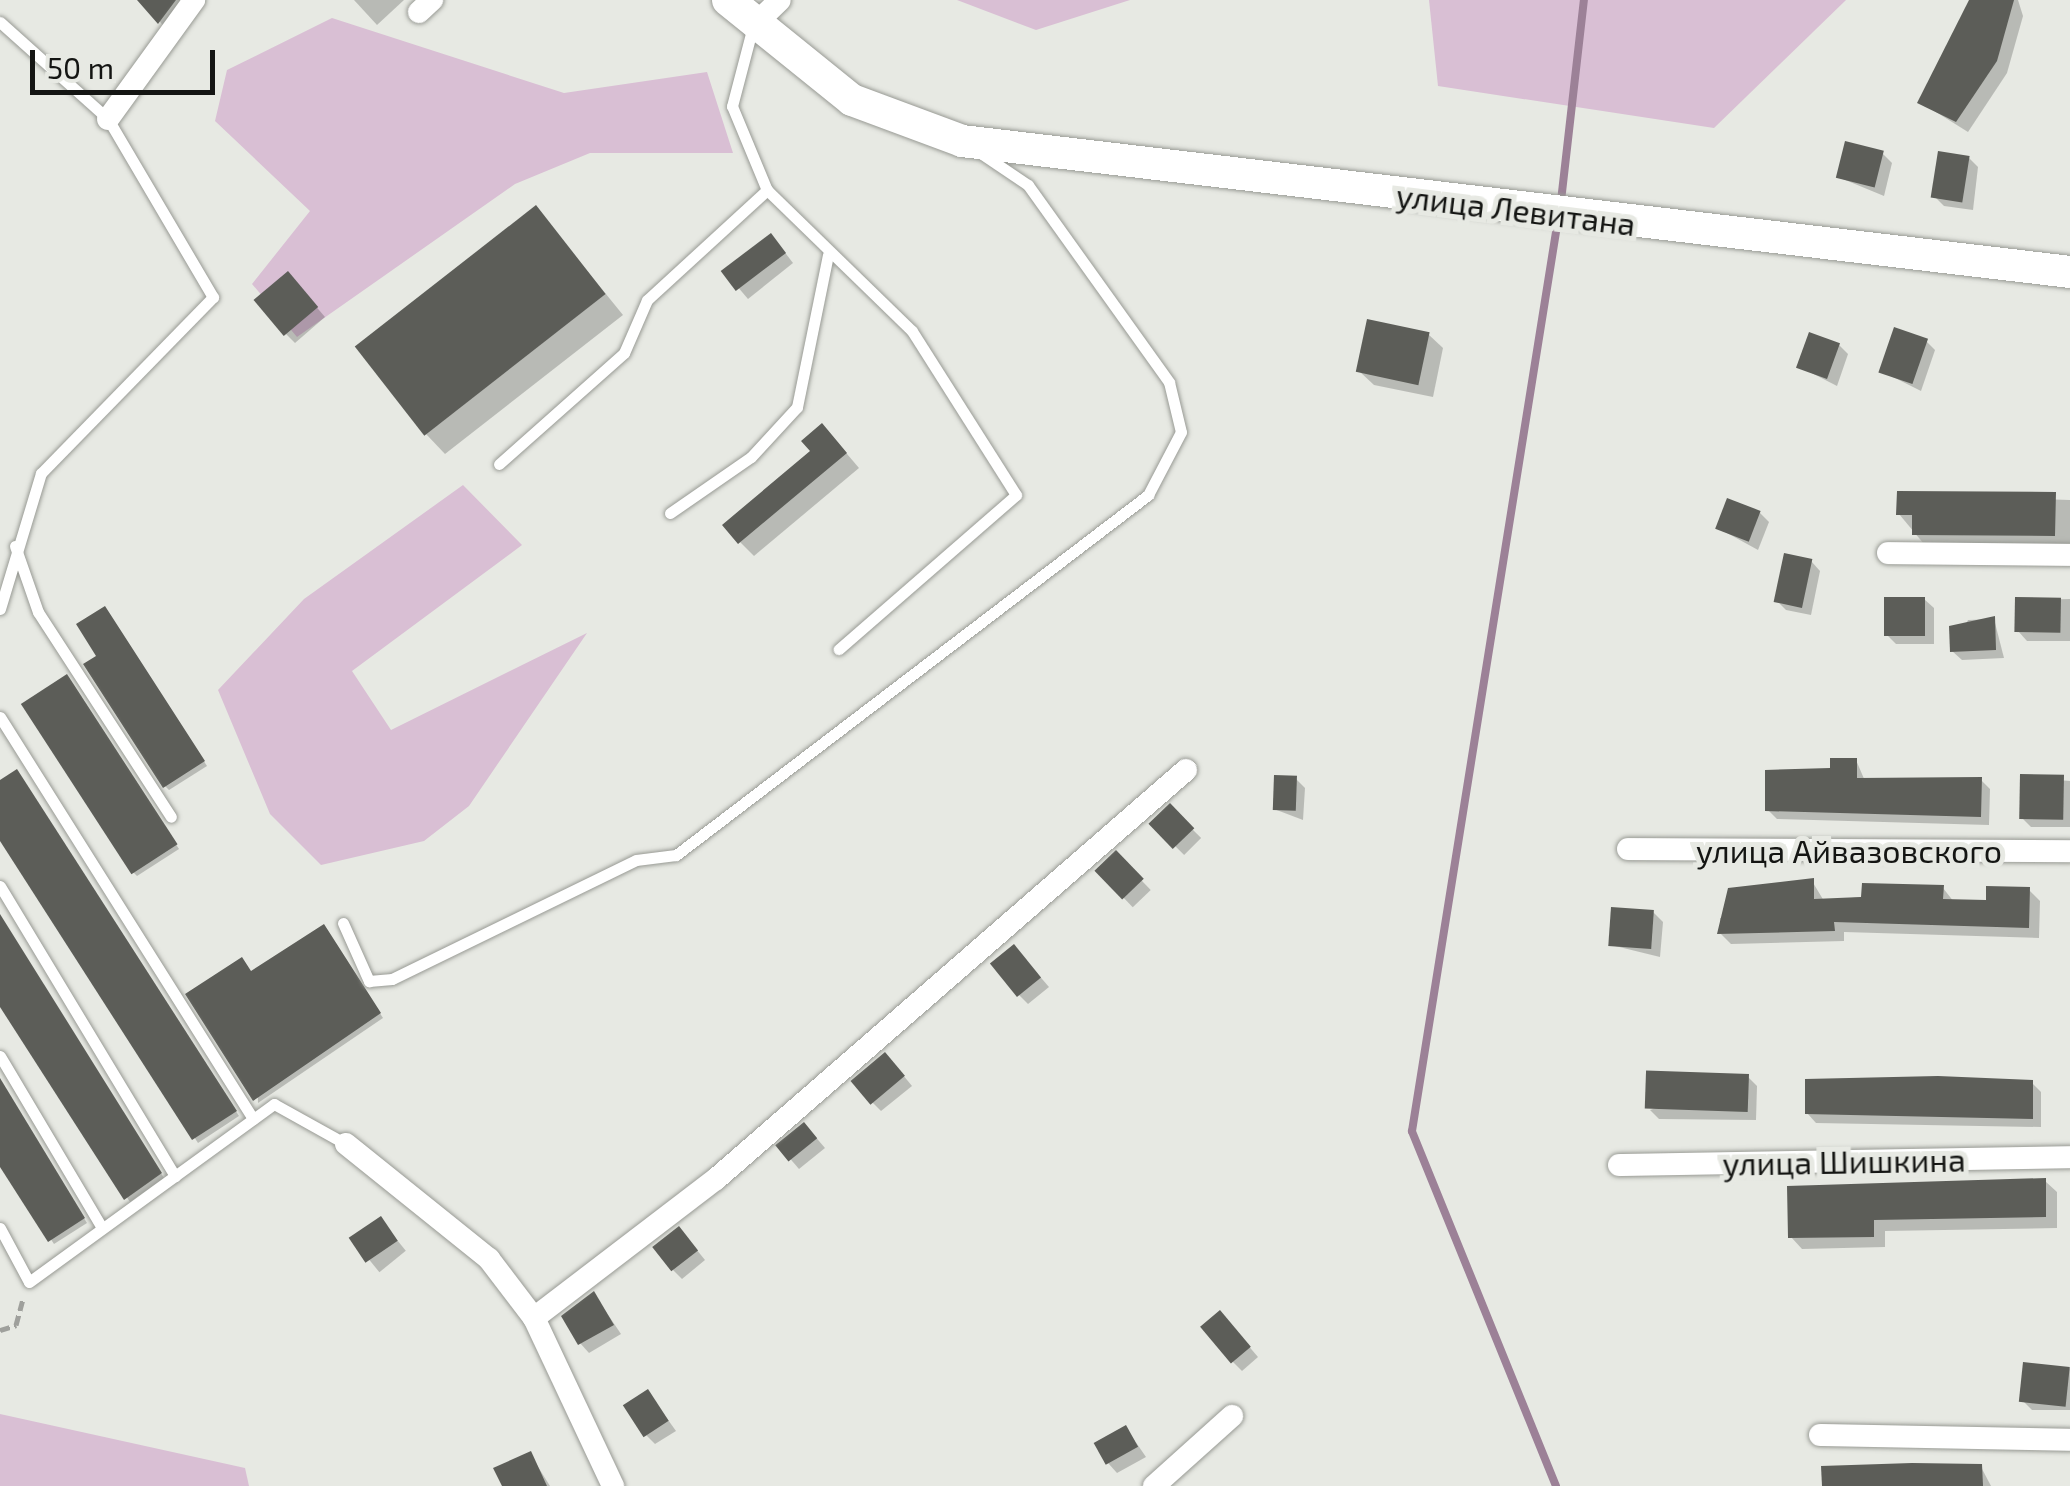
<!DOCTYPE html>
<meta charset="utf-8">
<style>
body{margin:0}
#map{position:relative;width:2070px;height:1486px;overflow:hidden;background:#e7e9e3;font-family:"Exo 2",sans-serif}
div>[style]{position:absolute}
.green>*{inset:0;background:#d9bfd4}
.shadow>*{inset:0;background:#0003;transform-origin:0 0}
.stream>*{height:8px;margin:-4px;padding:0 4px;transform-origin:4px;border-radius:4px;background:#9c8197}
.building>*{inset:0;background:#5c5d58;transform-origin:0 0}
.path>*{height:5px;margin-top:-2.5px;transform-origin:0;background:repeating-linear-gradient(90deg,#9fa09c 0 10px,transparent 0 15px)}
.roads{filter:drop-shadow(0 0 2px #989a94) drop-shadow(0 0 2px #989a94)}
.service>*{height:11px;margin:-5.5px;padding:0 5.5px;transform-origin:5.5px;border-radius:5.5px;background:#fff}
.minor>*{height:22px;margin:-11px;padding:0 11px;transform-origin:11px;border-radius:11px;background:#fff}
.secondary>*{height:32px;margin:-16px;padding:0 16px;transform-origin:16px;border-radius:16px;background:#fff}
span{translate:-50% -50%;white-space:nowrap;text-align:center;line-height:1.15;-webkit-text-stroke:10px #e7e9e3;paint-order:stroke}
.street-label{font-size:32px;color:#141513}
.scale{position:absolute;left:30px;top:50px;width:185px;height:45px;box-sizing:border-box;border:5px solid #141513;border-top:0;padding-left:12px;font-size:30px;line-height:35px;white-space:nowrap;color:#141513;-webkit-text-stroke:8px #e7e9e3;paint-order:stroke}
</style>
<div id="map">
<div class="green">
<div style="clip-path:polygon(957px 0,1130px 0,1036px 30px)"></div>
<div style="clip-path:polygon(1429px 0,1846px 0,1714px 128px,1438px 86px)"></div>
<div style="clip-path:polygon(332px 18px,564px 93px,707px 72px,733px 153px,590px 153px,515px 184px,297px 337px,252px 284px,310px 211px,215px 121px,227px 70px)"></div>
<div style="clip-path:polygon(463px 485px,522px 545px,352px 671px,391px 730px,587px 633px,469px 806px,424px 841px,321px 865px,270px 814px,218px 690px,304px 599px)"></div>
<div style="clip-path:polygon(0 1414px,245px 1468px,249px 1486px,0 1486px)"></div>
</div>
<div class="shadow">
<div style="clip-path:polygon(141px 0,193px 0,168px 31px)"></div>
<div style="clip-path:polygon(354px 0,404px 0,377px 25px)"></div>
<div style="clip-path:polygon(1972px 0,2018px 0,2023px 16px,2007px 73px,1968px 132px,1920px 102px)"></div>
<div style="clip-path:polygon(1883px 154px,1892px 163px,1884px 196px,1838px 177px)"></div>
<div style="clip-path:polygon(1969px 158px,1978px 167px,1973px 210px,1944px 206px,1935px 197px)"></div>
<div style="clip-path:polygon(536px 208px,623px 315px,445px 454px,426px 434px)"></div>
<div style="clip-path:polygon(780px 246px,793px 263px,748px 299px,725px 272px)"></div>
<div style="clip-path:polygon(296px 283px,325px 317px,295px 343px,286px 334px)"></div>
<div style="clip-path:polygon(1428px 334px,1443px 348px,1433px 397px,1374px 385px,1359px 371px)"></div>
<div style="clip-path:polygon(1926px 341px,1935px 350px,1921px 391px,1881px 371px)"></div>
<div style="clip-path:polygon(1839px 345px,1848px 354px,1837px 386px,1800px 367px)"></div>
<div style="clip-path:polygon(836px 441px,859px 468px,754px 556px,740px 542px)"></div>
<div style="clip-path:polygon(1899px 494px,2070px 500px,2070px 545px,1924px 544px,1899px 514px)"></div>
<div style="clip-path:polygon(1760px 513px,1769px 522px,1758px 550px,1718px 528px)"></div>
<div style="clip-path:polygon(1811px 561px,1820px 571px,1811px 615px,1786px 610px,1777px 601px)"></div>
<div style="clip-path:polygon(1924px 599px,1934px 608px,1934px 644px,1896px 644px,1887px 635px)"></div>
<div style="clip-path:polygon(2070px 599px,2070px 641px,2027px 641px,2018px 631px,2018px 600px)"></div>
<div style="clip-path:polygon(108px 612px,207px 766px,169px 790px,165px 786px)"></div>
<div style="clip-path:polygon(1994px 619px,2004px 658px,1962px 660px,1952px 651px,1968px 620px)"></div>
<div style="clip-path:polygon(71px 681px,179px 849px,137px 876px,133px 872px)"></div>
<div style="clip-path:polygon(1856px 760px,1865px 781px,1981px 780px,1990px 789px,1989px 825px,1777px 819px,1768px 810px)"></div>
<div style="clip-path:polygon(20px 776px,239px 1116px,198px 1143px,0 836px,0 783px)"></div>
<div style="clip-path:polygon(2022px 777px,2070px 781px,2070px 827px,2031px 827px,2022px 818px)"></div>
<div style="clip-path:polygon(1296px 779px,1305px 788px,1303px 820px,1274px 809px)"></div>
<div style="left:1170px;top:807px;width:44px;height:24px;rotate:45deg"></div>
<div style="left:1116px;top:854px;width:50px;height:25px;rotate:46deg"></div>
<div style="clip-path:polygon(1812px 881px,1824px 901px,1943px 888px,1954px 902px,1988px 903px,2029px 890px,2040px 901px,2039px 938px,1844px 932px,1844px 941px,1731px 944px,1720px 933px,1720px 918px,1731px 917px,1731px 890px)"></div>
<div style="clip-path:polygon(1653px 912px,1663px 922px,1660px 957px,1611px 945px)"></div>
<div style="clip-path:polygon(0 917px,164px 1178px,130px 1202px,0 1003px)"></div>
<div style="clip-path:polygon(327px 931px,383px 1018px,258px 1103px,252px 974px)"></div>
<div style="clip-path:polygon(1023px 957px,1049px 987px,1028px 1004px,1019px 995px)"></div>
<div style="clip-path:polygon(894px 1064px,912px 1086px,881px 1111px,872px 1102px)"></div>
<div style="clip-path:polygon(1748px 1077px,1757px 1086px,1756px 1120px,1659px 1119px,1650px 1110px)"></div>
<div style="clip-path:polygon(0 1083px,87px 1223px,54px 1244px,0 1162px)"></div>
<div style="clip-path:polygon(2032px 1083px,2041px 1092px,2041px 1127px,1816px 1123px,1807px 1113px)"></div>
<div style="clip-path:polygon(813px 1134px,825px 1148px,799px 1169px,780px 1147px)"></div>
<div style="clip-path:polygon(2045px 1181px,2057px 1192px,2057px 1228px,1885px 1231px,1885px 1247px,1802px 1249px,1791px 1237px)"></div>
<div style="left:380px;top:1219px;width:41px;height:34px;rotate:51deg"></div>
<div style="clip-path:polygon(688px 1239px,705px 1260px,682px 1279px,673px 1270px)"></div>
<div style="clip-path:polygon(594px 1294px,621px 1334px,589px 1353px,580px 1343px)"></div>
<div style="clip-path:polygon(1229px 1323px,1258px 1357px,1242px 1371px,1233px 1362px)"></div>
<div style="clip-path:polygon(2070px 1368px,2070px 1410px,2032px 1410px,2023px 1401px)"></div>
<div style="clip-path:polygon(648px 1392px,676px 1431px,655px 1444px,646px 1435px)"></div>
<div style="clip-path:polygon(1126px 1428px,1146px 1457px,1117px 1473px,1108px 1463px)"></div>
<div style="clip-path:polygon(530px 1454px,550px 1486px,505px 1486px)"></div>
<div style="clip-path:polygon(1981px 1467px,1991px 1486px,1824px 1486px)"></div>
</div>
<div class="stream">
<div style="left:1561px;top:201px;width:202px;rotate:-83.5deg"></div>
<div style="left:1556px;top:1486px;width:383px;rotate:-112.1deg"></div>
<div style="left:1412px;top:1131px;width:923px;rotate:-80.9deg"></div>
</div>
<div class="building">
<div style="clip-path:polygon(137px 0,176px 0,158px 24px)"></div>
<div style="clip-path:polygon(1969px 0,2014px 0,1997px 61px,1956px 122px,1917px 103px)"></div>
<div style="left:1845px;top:141px;width:40px;height:38px;rotate:14deg"></div>
<div style="left:1938px;top:151px;width:32px;height:47px;rotate:9deg"></div>
<div style="left:536px;top:205px;width:113px;height:230px;rotate:52deg"></div>
<div style="left:771px;top:233px;width:25px;height:63px;rotate:53deg"></div>
<div style="left:288px;top:271px;width:47px;height:45px;rotate:50deg"></div>
<div style="left:1367px;top:319px;width:64px;height:54px;rotate:12deg"></div>
<div style="left:1894px;top:327px;width:36px;height:48px;rotate:19deg"></div>
<div style="left:1809px;top:332px;width:33px;height:38px;rotate:20deg"></div>
<div style="clip-path:polygon(822px 423px,847px 453px,738px 544px,722px 525px,810px 451px,801px 441px)"></div>
<div style="clip-path:polygon(1897px 491px,2056px 492px,2055px 536px,1912px 535px,1912px 515px,1896px 515px)"></div>
<div style="left:1727px;top:498px;width:36px;height:33px;rotate:21deg"></div>
<div style="left:1784px;top:553px;width:29px;height:50px;rotate:12deg"></div>
<div style="left:1884px;top:597px;width:41px;height:39px"></div>
<div style="left:2015px;top:597px;width:46px;height:35px;rotate:1deg"></div>
<div style="clip-path:polygon(105px 606px,205px 761px,163px 788px,83px 664px,96px 656px,76px 624px)"></div>
<div style="clip-path:polygon(1995px 616px,1996px 650px,1950px 652px,1949px 626px)"></div>
<div style="left:67px;top:674px;width:203px;height:55px;rotate:57deg"></div>
<div style="clip-path:polygon(1830px 758px,1857px 758px,1857px 778px,1982px 777px,1981px 817px,1765px 811px,1765px 770px,1830px 768px)"></div>
<div style="clip-path:polygon(17px 769px,237px 1111px,192px 1140px,0 841px,0 780px)"></div>
<div style="left:2020px;top:774px;width:44px;height:45px;rotate:1deg"></div>
<div style="left:1274px;top:775px;width:23px;height:35px;rotate:2deg"></div>
<div style="left:1170px;top:803px;width:35px;height:30px;rotate:46deg"></div>
<div style="left:1116px;top:850px;width:40px;height:30px;rotate:46deg"></div>
<div style="clip-path:polygon(1814px 878px,1814px 899px,1861px 897px,1862px 883px,1944px 885px,1943px 899px,1986px 900px,1986px 886px,2030px 887px,2029px 928px,1834px 922px,1835px 931px,1717px 934px,1728px 888px)"></div>
<div style="left:1611px;top:907px;width:43px;height:39px;rotate:4deg"></div>
<div style="clip-path:polygon(0 914px,162px 1173px,124px 1200px,0 1007px)"></div>
<div style="clip-path:polygon(324px 924px,381px 1013px,253px 1101px,185px 994px,242px 957px,251px 971px)"></div>
<div style="left:1014px;top:944px;width:43px;height:31px;rotate:51deg"></div>
<div style="left:885px;top:1052px;width:31px;height:45px;rotate:50deg"></div>
<div style="left:1749px;top:1074px;width:38px;height:103px;rotate:92deg"></div>
<div style="clip-path:polygon(1938px 1076px,2033px 1080px,2033px 1119px,1805px 1114px,1805px 1079px)"></div>
<div style="clip-path:polygon(0 1078px,85px 1218px,48px 1242px,0 1167px)"></div>
<div style="left:804px;top:1122px;width:21px;height:37px;rotate:51deg"></div>
<div style="clip-path:polygon(2046px 1178px,2046px 1217px,1874px 1220px,1874px 1237px,1788px 1238px,1787px 1186px)"></div>
<div style="left:381px;top:1216px;width:30px;height:39px;rotate:56deg"></div>
<div style="left:679px;top:1226px;width:31px;height:34px;rotate:52deg"></div>
<div style="clip-path:polygon(594px 1291px,614px 1325px,578px 1345px,561px 1316px)"></div>
<div style="left:1220px;top:1310px;width:48px;height:26px;rotate:50deg"></div>
<div style="left:2023px;top:1362px;width:47px;height:40px;rotate:6deg"></div>
<div style="left:648px;top:1389px;width:38px;height:30px;rotate:57deg"></div>
<div style="left:1126px;top:1425px;width:25px;height:37px;rotate:61deg"></div>
<div style="clip-path:polygon(531px 1451px,547px 1486px,502px 1486px,493px 1468px)"></div>
<div style="clip-path:polygon(1912px 1463px,1982px 1464px,1983px 1486px,1822px 1486px,1821px 1466px)"></div>
</div>
<div class="path">
<div style="left:0;top:1330px;width:17px;rotate:-17deg"></div>
<div style="left:16px;top:1325px;width:27px;rotate:-75deg"></div>
</div>
<div class="roads">
<div class="service">
<div style="left:0;top:22px;width:145px;rotate:41.9deg"></div>
<div style="left:108px;top:119px;width:207px;rotate:59.5deg"></div>
<div style="left:213px;top:297px;width:246px;rotate:134.3deg"></div>
<div style="left:41px;top:473px;width:142px;rotate:106.8deg"></div>
<div style="left:753px;top:26px;width:83px;rotate:104.7deg"></div>
<div style="left:732px;top:106px;width:91px;rotate:67.4deg"></div>
<div style="left:767px;top:190px;width:202px;rotate:44.2deg"></div>
<div style="left:912px;top:331px;width:194px;rotate:57.6deg"></div>
<div style="left:1016px;top:495px;width:235px;rotate:139deg"></div>
<div style="left:499px;top:464px;width:167px;rotate:-41.6deg"></div>
<div style="left:624px;top:353px;width:58px;rotate:-66.5deg"></div>
<div style="left:647px;top:300px;width:163px;rotate:-42.5deg"></div>
<div style="left:670px;top:513px;width:98px;rotate:-34.7deg"></div>
<div style="left:751px;top:457px;width:68px;rotate:-47.4deg"></div>
<div style="left:797px;top:407px;width:155px;rotate:-78.5deg"></div>
<div style="left:15px;top:546px;width:70px;rotate:70.8deg"></div>
<div style="left:38px;top:612px;width:244px;rotate:57deg"></div>
<div style="left:0;top:717px;width:475px;rotate:57.8deg"></div>
<div style="left:0;top:886px;width:339px;rotate:58.9deg"></div>
<div style="left:343px;top:923px;width:64px;rotate:65.9deg"></div>
<div style="left:369px;top:981px;width:23px;rotate:-5deg"></div>
<div style="left:392px;top:979px;width:271px;rotate:-26deg"></div>
<div style="left:636px;top:860px;width:40px;rotate:-7.1deg"></div>
<div style="left:676px;top:855px;width:594px;rotate:-37.33deg"></div>
<div style="left:1148px;top:495px;width:71px;rotate:-62.4deg"></div>
<div style="left:1181px;top:432px;width:51px;rotate:-103.5deg"></div>
<div style="left:1169px;top:382px;width:242px;rotate:-125.6deg"></div>
<div style="left:1028px;top:185px;width:55px;rotate:-146deg"></div>
<div style="left:0;top:1056px;width:200px;rotate:59.3deg"></div>
<div style="left:0;top:1228px;width:61px;rotate:61.8deg"></div>
<div style="left:29px;top:1282px;width:303px;rotate:-36deg"></div>
<div style="left:274px;top:1104px;width:82px;rotate:29.1deg"></div>
</div>
<div class="minor">
<div style="left:419px;top:12px;width:18px;rotate:-43deg"></div>
<div style="left:753px;top:26px;width:37px;rotate:-44deg"></div>
<div style="left:108px;top:119px;width:147px;rotate:-54.1deg"></div>
<div style="left:1888px;top:553px;width:182px;rotate:0.6deg"></div>
<div style="left:1628px;top:849px;width:442px;rotate:0.3deg"></div>
<div style="left:346px;top:1144px;width:184px;rotate:38.8deg"></div>
<div style="left:489px;top:1259px;width:74px;rotate:52.7deg"></div>
<div style="left:534px;top:1318px;width:186px;rotate:64.8deg"></div>
<div style="left:1619px;top:1165px;width:451px;rotate:-1deg"></div>
<div style="left:534px;top:1318px;width:229px;rotate:-37.4deg"></div>
<div style="left:716px;top:1179px;width:623px;rotate:-41.03deg"></div>
<div style="left:1820px;top:1435px;width:250px;rotate:1.1deg"></div>
<div style="left:1154px;top:1486px;width:105px;rotate:-41.9deg"></div>
</div>
<div class="secondary">
<div style="left:728px;top:0;width:159px;rotate:38.9deg"></div>
<div style="left:852px;top:100px;width:117px;rotate:20.4deg"></div>
<div style="left:962px;top:141px;width:1116px;rotate:6.74deg"></div>
</div>
</div>
<div class="street-label">
<span style="left:1516px;top:209px;rotate:7deg">улица Левитана</span>
<span style="left:1849px;top:850px">улица Айвазовского</span>
<span style="left:1844px;top:1161px;rotate:-1deg">улица Шишкина</span>
</div>
<div class="scale">50 m</div>
</div>
